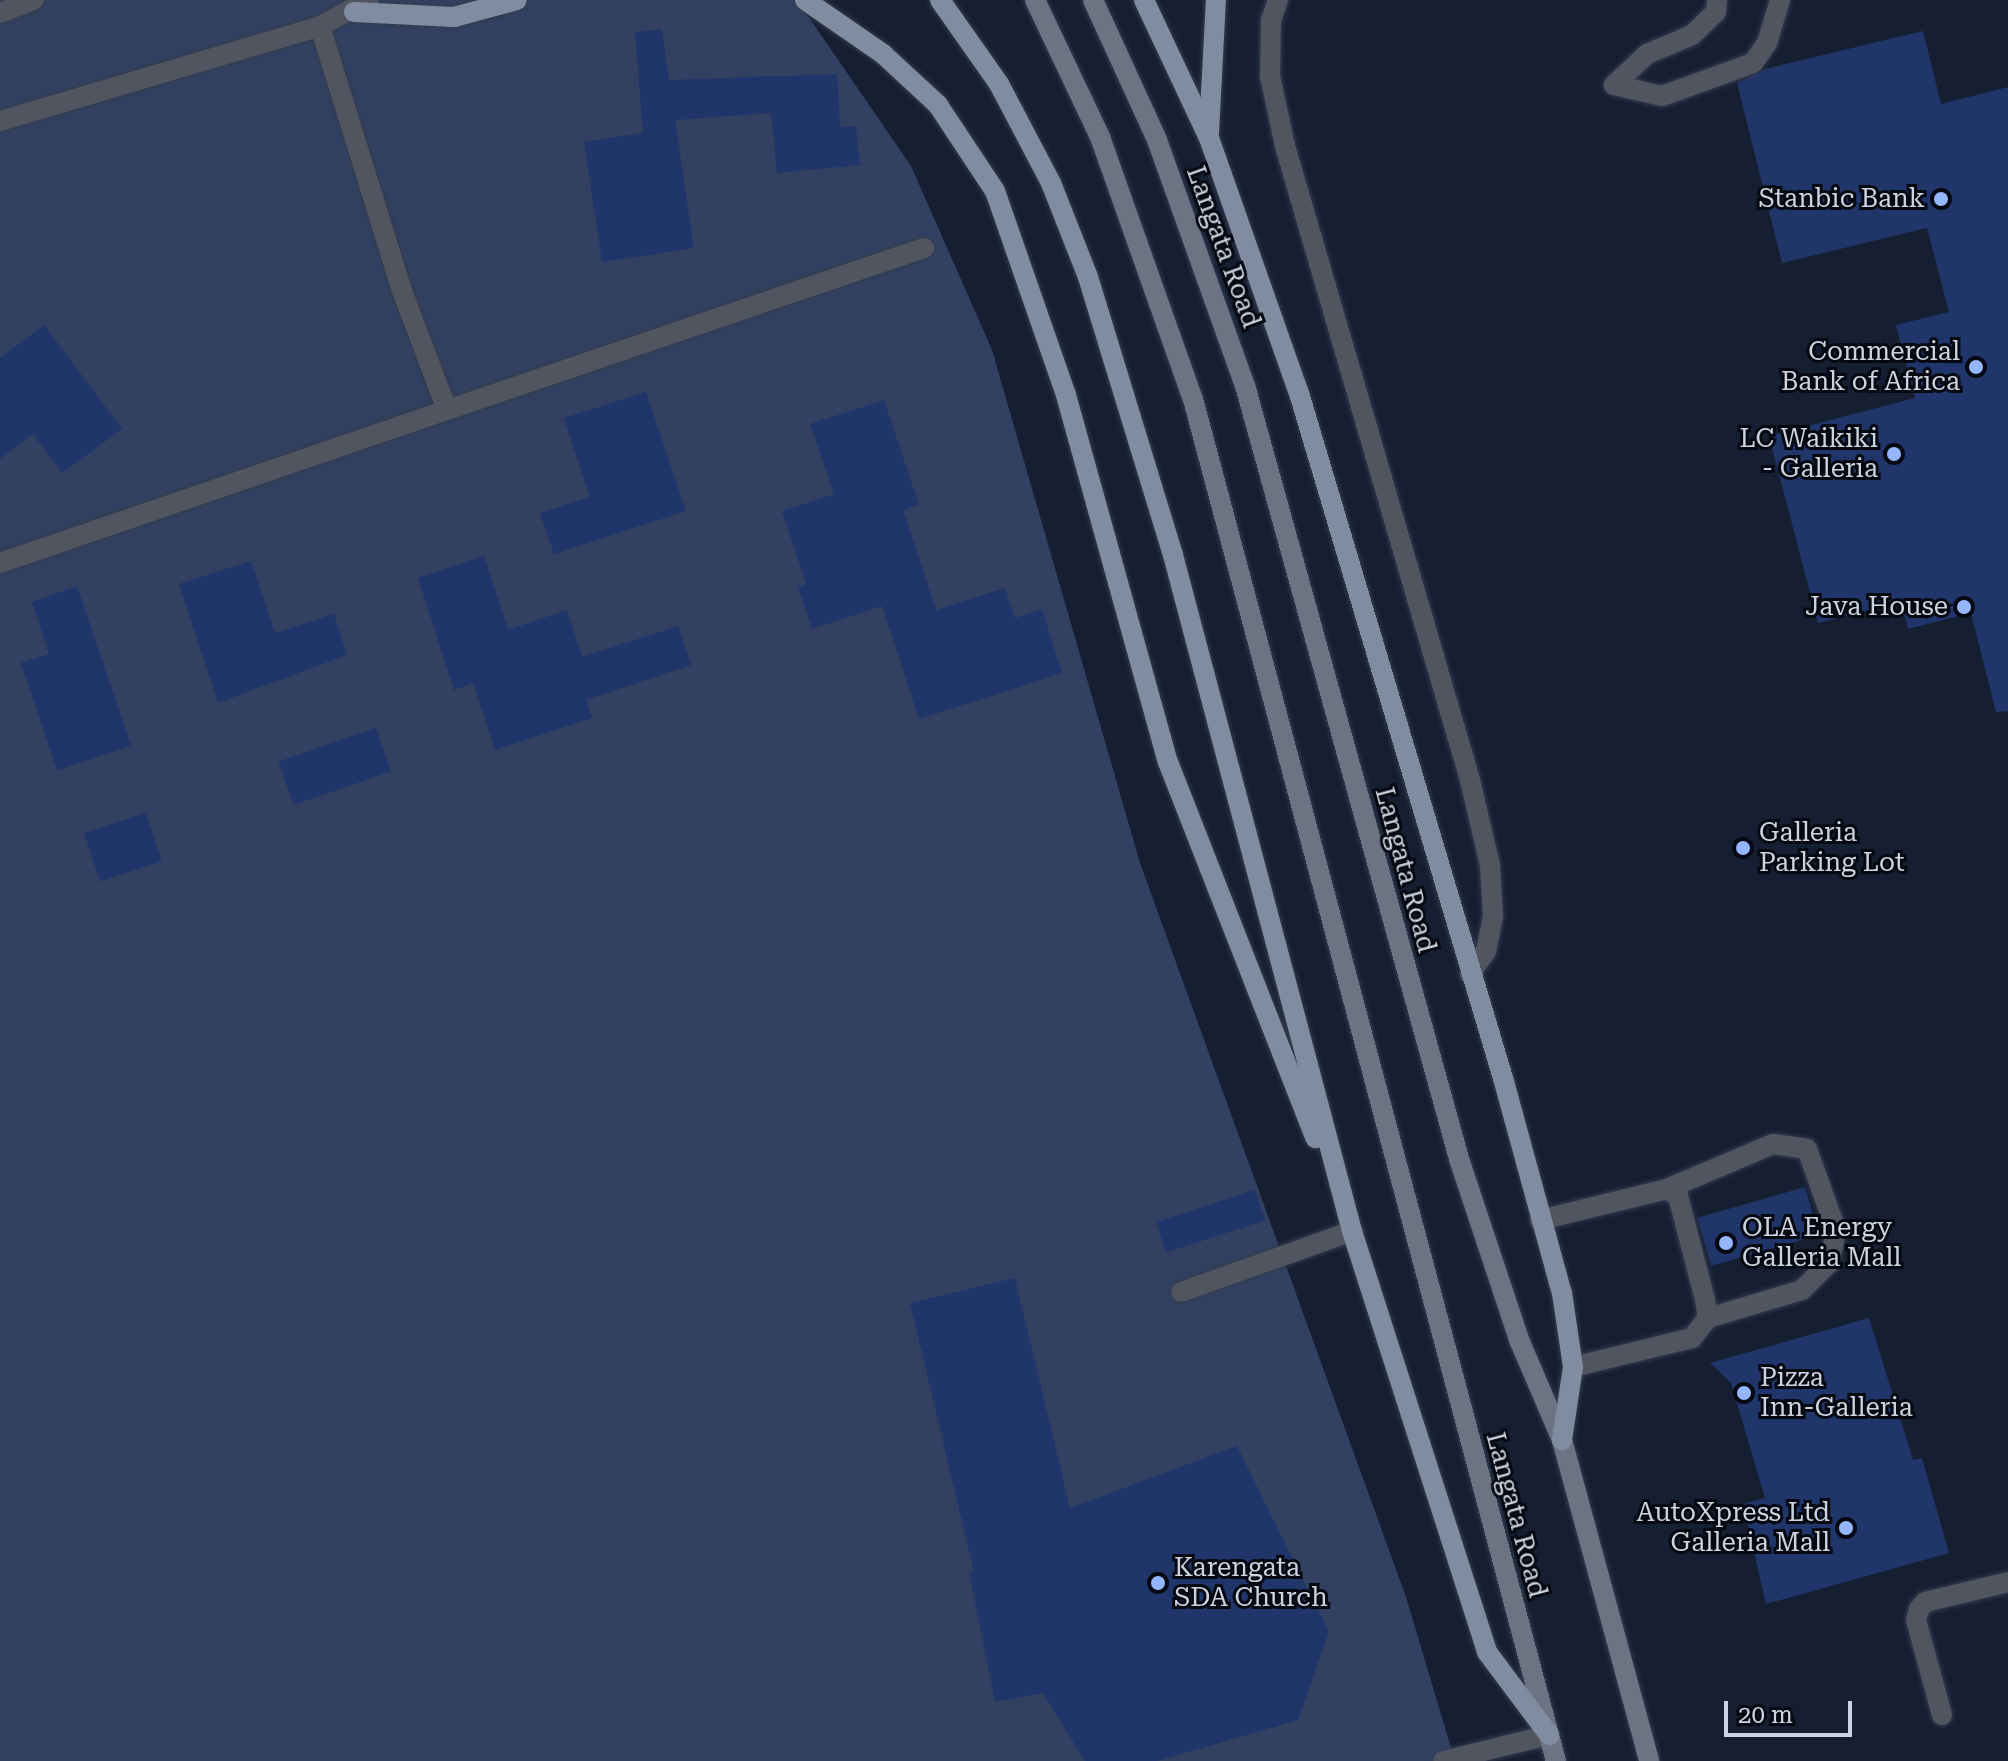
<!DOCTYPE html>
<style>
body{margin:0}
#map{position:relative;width:2008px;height:1761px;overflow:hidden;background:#161f32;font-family:"Roboto Serif",serif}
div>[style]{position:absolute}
.green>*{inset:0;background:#324162}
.building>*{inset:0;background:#203569;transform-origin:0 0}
.roads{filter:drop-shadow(0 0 2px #333c4e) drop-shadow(0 0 2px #333c4e)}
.lane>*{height:20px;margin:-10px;padding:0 10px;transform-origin:10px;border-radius:10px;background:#505560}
.street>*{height:20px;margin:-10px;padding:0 10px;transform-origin:10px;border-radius:10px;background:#505560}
.secondary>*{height:20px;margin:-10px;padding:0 10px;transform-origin:10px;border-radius:10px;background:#6c7484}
.primary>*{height:20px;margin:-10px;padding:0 10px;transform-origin:10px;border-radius:10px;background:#828ca1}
.dots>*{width:22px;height:22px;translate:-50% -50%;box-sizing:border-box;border:4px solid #060911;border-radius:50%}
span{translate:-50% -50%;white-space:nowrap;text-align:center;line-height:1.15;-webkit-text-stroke:6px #060911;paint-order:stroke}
.poi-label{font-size:26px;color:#cdd4e1}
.right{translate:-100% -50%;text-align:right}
.left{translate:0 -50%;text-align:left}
.street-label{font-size:26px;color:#cdd4e1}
.scale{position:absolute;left:1724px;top:1701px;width:128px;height:36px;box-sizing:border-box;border:4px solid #cdd4e1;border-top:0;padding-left:10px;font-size:24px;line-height:28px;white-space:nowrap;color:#cdd4e1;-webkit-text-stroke:6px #060911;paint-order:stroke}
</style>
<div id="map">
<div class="green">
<div style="clip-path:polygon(0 0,797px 0,911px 166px,992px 350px,1140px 863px,1406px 1597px,1455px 1761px,0 1761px)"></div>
</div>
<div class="building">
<div style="clip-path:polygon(662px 29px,669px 80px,837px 74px,840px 127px,856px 126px,860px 165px,777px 173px,771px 113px,675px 120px,694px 248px,602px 262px,584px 142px,643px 133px,635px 32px)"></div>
<div style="clip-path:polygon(1923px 31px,1941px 104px,2008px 87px,2008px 711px,1996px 712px,1971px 613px,1908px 629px,1901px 602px,1818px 623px,1769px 436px,1915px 398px,1896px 325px,1949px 312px,1927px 228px,1782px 263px,1737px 83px,1765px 69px)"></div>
<div style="clip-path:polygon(44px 325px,122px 429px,62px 473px,33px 434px,0 459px,0 358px)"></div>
<div style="clip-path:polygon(646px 392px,686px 511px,554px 554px,540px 513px,590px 497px,564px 418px)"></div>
<div style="clip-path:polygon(884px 400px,919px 505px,903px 510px,936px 610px,1005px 588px,1015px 618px,1042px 609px,1062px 673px,919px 719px,882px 606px,812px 629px,798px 587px,806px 584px,782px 511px,834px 494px,810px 424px)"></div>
<div style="clip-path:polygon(484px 556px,508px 630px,567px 610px,582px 657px,678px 626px,691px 665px,586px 700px,592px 718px,495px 750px,473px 683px,454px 690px,418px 578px)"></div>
<div style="clip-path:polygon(251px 561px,275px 633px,334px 614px,347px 655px,218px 703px,179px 584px)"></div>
<div style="clip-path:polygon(77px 586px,131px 746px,57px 770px,21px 663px,49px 654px,32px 602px)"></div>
<div style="left:376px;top:728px;width:46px;height:103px;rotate:71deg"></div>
<div style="left:146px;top:813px;width:51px;height:65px;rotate:72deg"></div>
<div style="left:1805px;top:1187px;width:50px;height:112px;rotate:74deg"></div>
<div style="left:1255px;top:1190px;width:32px;height:104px;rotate:72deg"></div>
<div style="clip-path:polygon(1015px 1278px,1070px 1508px,1237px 1446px,1329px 1632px,1298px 1720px,1157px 1761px,1085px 1761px,1043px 1693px,995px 1702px,969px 1573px,974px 1572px,910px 1303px)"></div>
<div style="clip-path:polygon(1869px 1318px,1913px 1460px,1922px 1458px,1949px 1553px,1766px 1604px,1743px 1504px,1765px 1498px,1731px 1383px,1710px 1363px)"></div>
</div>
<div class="roads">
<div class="lane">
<div style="left:1278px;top:0;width:21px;rotate:109deg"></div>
<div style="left:1271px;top:20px;width:56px;rotate:91deg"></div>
<div style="left:1270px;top:76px;width:72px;rotate:77.9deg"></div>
<div style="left:1285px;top:146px;width:660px;rotate:73.73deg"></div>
<div style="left:1470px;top:780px;width:87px;rotate:76.8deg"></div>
<div style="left:1490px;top:865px;width:51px;rotate:86.6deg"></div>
<div style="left:1493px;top:916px;width:36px;rotate:101deg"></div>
<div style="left:1486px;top:951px;width:28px;rotate:125deg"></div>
<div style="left:1614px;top:85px;width:49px;rotate:12.9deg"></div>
<div style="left:1662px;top:96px;width:97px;rotate:-19.9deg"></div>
<div style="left:1753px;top:63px;width:24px;rotate:-55deg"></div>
<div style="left:1767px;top:43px;width:45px;rotate:-73.2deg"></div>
<div style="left:1614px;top:85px;width:45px;rotate:-43.2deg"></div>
<div style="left:1647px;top:54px;width:49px;rotate:-22.9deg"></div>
<div style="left:1692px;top:35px;width:33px;rotate:-44deg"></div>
<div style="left:1716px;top:12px;width:12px;rotate:-85deg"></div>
<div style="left:1667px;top:1189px;width:115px;rotate:-23deg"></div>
<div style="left:1773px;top:1144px;width:34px;rotate:8deg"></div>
<div style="left:1807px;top:1149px;width:86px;rotate:70.3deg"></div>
<div style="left:1836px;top:1230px;width:33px;rotate:101deg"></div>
<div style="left:1830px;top:1262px;width:40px;rotate:135deg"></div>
<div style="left:1802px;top:1290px;width:98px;rotate:163.4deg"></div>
<div style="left:1540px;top:1220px;width:131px;rotate:-13.7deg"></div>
<div style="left:1667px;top:1189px;width:13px;rotate:32deg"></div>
<div style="left:1678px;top:1196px;width:107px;rotate:75.4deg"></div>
<div style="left:1705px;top:1300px;width:18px;rotate:81deg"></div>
<div style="left:1708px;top:1318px;width:26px;rotate:129deg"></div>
<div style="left:1692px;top:1338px;width:122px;rotate:166.3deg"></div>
<div style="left:1181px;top:1292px;width:182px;rotate:-19.6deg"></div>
<div style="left:1942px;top:1715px;width:98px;rotate:-105.3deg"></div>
<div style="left:1916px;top:1620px;width:11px;rotate:-75deg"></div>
<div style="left:1919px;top:1609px;width:9px;rotate:-49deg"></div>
<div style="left:1925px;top:1602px;width:85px;rotate:-13.5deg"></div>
<div style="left:1443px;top:1761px;width:109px;rotate:-13.8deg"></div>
</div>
<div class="street">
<div style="left:0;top:13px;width:36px;rotate:-21deg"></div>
<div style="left:320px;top:26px;width:274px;rotate:72.8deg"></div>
<div style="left:401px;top:288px;width:130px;rotate:69.3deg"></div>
<div style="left:447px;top:410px;width:504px;rotate:-18.76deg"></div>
<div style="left:0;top:121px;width:334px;rotate:-16.5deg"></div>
<div style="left:320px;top:26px;width:55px;rotate:-28deg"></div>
<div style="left:0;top:563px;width:472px;rotate:-18.9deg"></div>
</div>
<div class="secondary">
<div style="left:1035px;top:0;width:152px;rotate:64.6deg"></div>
<div style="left:1100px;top:137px;width:278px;rotate:70.5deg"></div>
<div style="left:1193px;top:399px;width:1410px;rotate:75.08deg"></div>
<div style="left:1093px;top:0;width:154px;rotate:65.4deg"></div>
<div style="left:1157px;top:140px;width:264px;rotate:70.3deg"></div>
<div style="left:1246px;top:389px;width:802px;rotate:74.53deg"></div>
<div style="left:1460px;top:1162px;width:190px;rotate:71.6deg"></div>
<div style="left:1520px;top:1342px;width:107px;rotate:66.8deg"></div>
<div style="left:1562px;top:1440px;width:333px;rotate:74.8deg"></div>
</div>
<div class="primary">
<div style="left:805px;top:0;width:95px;rotate:34.7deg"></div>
<div style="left:883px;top:54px;width:75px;rotate:42.8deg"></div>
<div style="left:938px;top:105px;width:103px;rotate:56.5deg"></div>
<div style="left:995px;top:191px;width:216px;rotate:70.8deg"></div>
<div style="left:1066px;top:395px;width:381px;rotate:74.5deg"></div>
<div style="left:1168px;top:762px;width:404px;rotate:68.6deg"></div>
<div style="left:940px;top:0;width:103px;rotate:54.9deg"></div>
<div style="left:999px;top:84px;width:112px;rotate:62.3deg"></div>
<div style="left:1051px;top:183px;width:101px;rotate:68.5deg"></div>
<div style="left:1088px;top:277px;width:291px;rotate:73deg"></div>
<div style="left:1173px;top:555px;width:699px;rotate:75.17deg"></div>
<div style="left:1352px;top:1231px;width:442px;rotate:72.2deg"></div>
<div style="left:1487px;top:1652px;width:104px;rotate:53.2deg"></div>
<div style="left:1144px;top:0;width:153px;rotate:64.8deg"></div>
<div style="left:1209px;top:138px;width:270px;rotate:70.6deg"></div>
<div style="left:1299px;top:393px;width:715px;rotate:73.42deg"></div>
<div style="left:1503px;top:1078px;width:223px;rotate:74.7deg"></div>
<div style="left:1562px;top:1293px;width:75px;rotate:81.5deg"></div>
<div style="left:1573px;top:1367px;width:74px;rotate:98.6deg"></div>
<div style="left:354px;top:12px;width:100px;rotate:2.9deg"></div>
<div style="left:454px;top:17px;width:65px;rotate:-15.1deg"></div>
<div style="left:1209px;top:132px;width:132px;rotate:-87deg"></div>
</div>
</div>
<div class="dots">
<div style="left:1941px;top:199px;background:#95b6fd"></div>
<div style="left:1976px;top:367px;background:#95b6fd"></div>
<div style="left:1894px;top:454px;background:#95b6fd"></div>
<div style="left:1964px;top:607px;background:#95b6fd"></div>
<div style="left:1743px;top:848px;background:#95b6fd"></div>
<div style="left:1726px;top:1243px;background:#95b6fd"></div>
<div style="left:1744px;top:1393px;background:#95b6fd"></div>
<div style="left:1846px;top:1528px;background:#95b6fd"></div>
<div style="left:1158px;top:1583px;background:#95b6fd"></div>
</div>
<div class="poi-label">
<span class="right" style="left:1925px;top:199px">Stanbic Bank</span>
<span class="right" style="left:1960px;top:367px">Commercial<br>Bank of Africa</span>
<span class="right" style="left:1878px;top:454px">LC Waikiki<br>- Galleria</span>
<span class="right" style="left:1948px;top:607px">Java House</span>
<span class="left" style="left:1759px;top:848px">Galleria<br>Parking Lot</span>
<span class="left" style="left:1742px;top:1243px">OLA Energy<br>Galleria Mall</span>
<span class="left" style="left:1760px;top:1393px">Pizza<br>Inn-Galleria</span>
<span class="right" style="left:1830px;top:1528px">AutoXpress Ltd<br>Galleria Mall</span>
<span class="left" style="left:1174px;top:1583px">Karengata<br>SDA Church</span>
</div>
<div class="street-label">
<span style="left:1223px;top:247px;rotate:70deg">Langata Road</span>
<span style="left:1405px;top:870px;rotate:75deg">Langata Road</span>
<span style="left:1516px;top:1515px;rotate:75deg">Langata Road</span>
</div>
<div class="scale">20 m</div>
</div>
